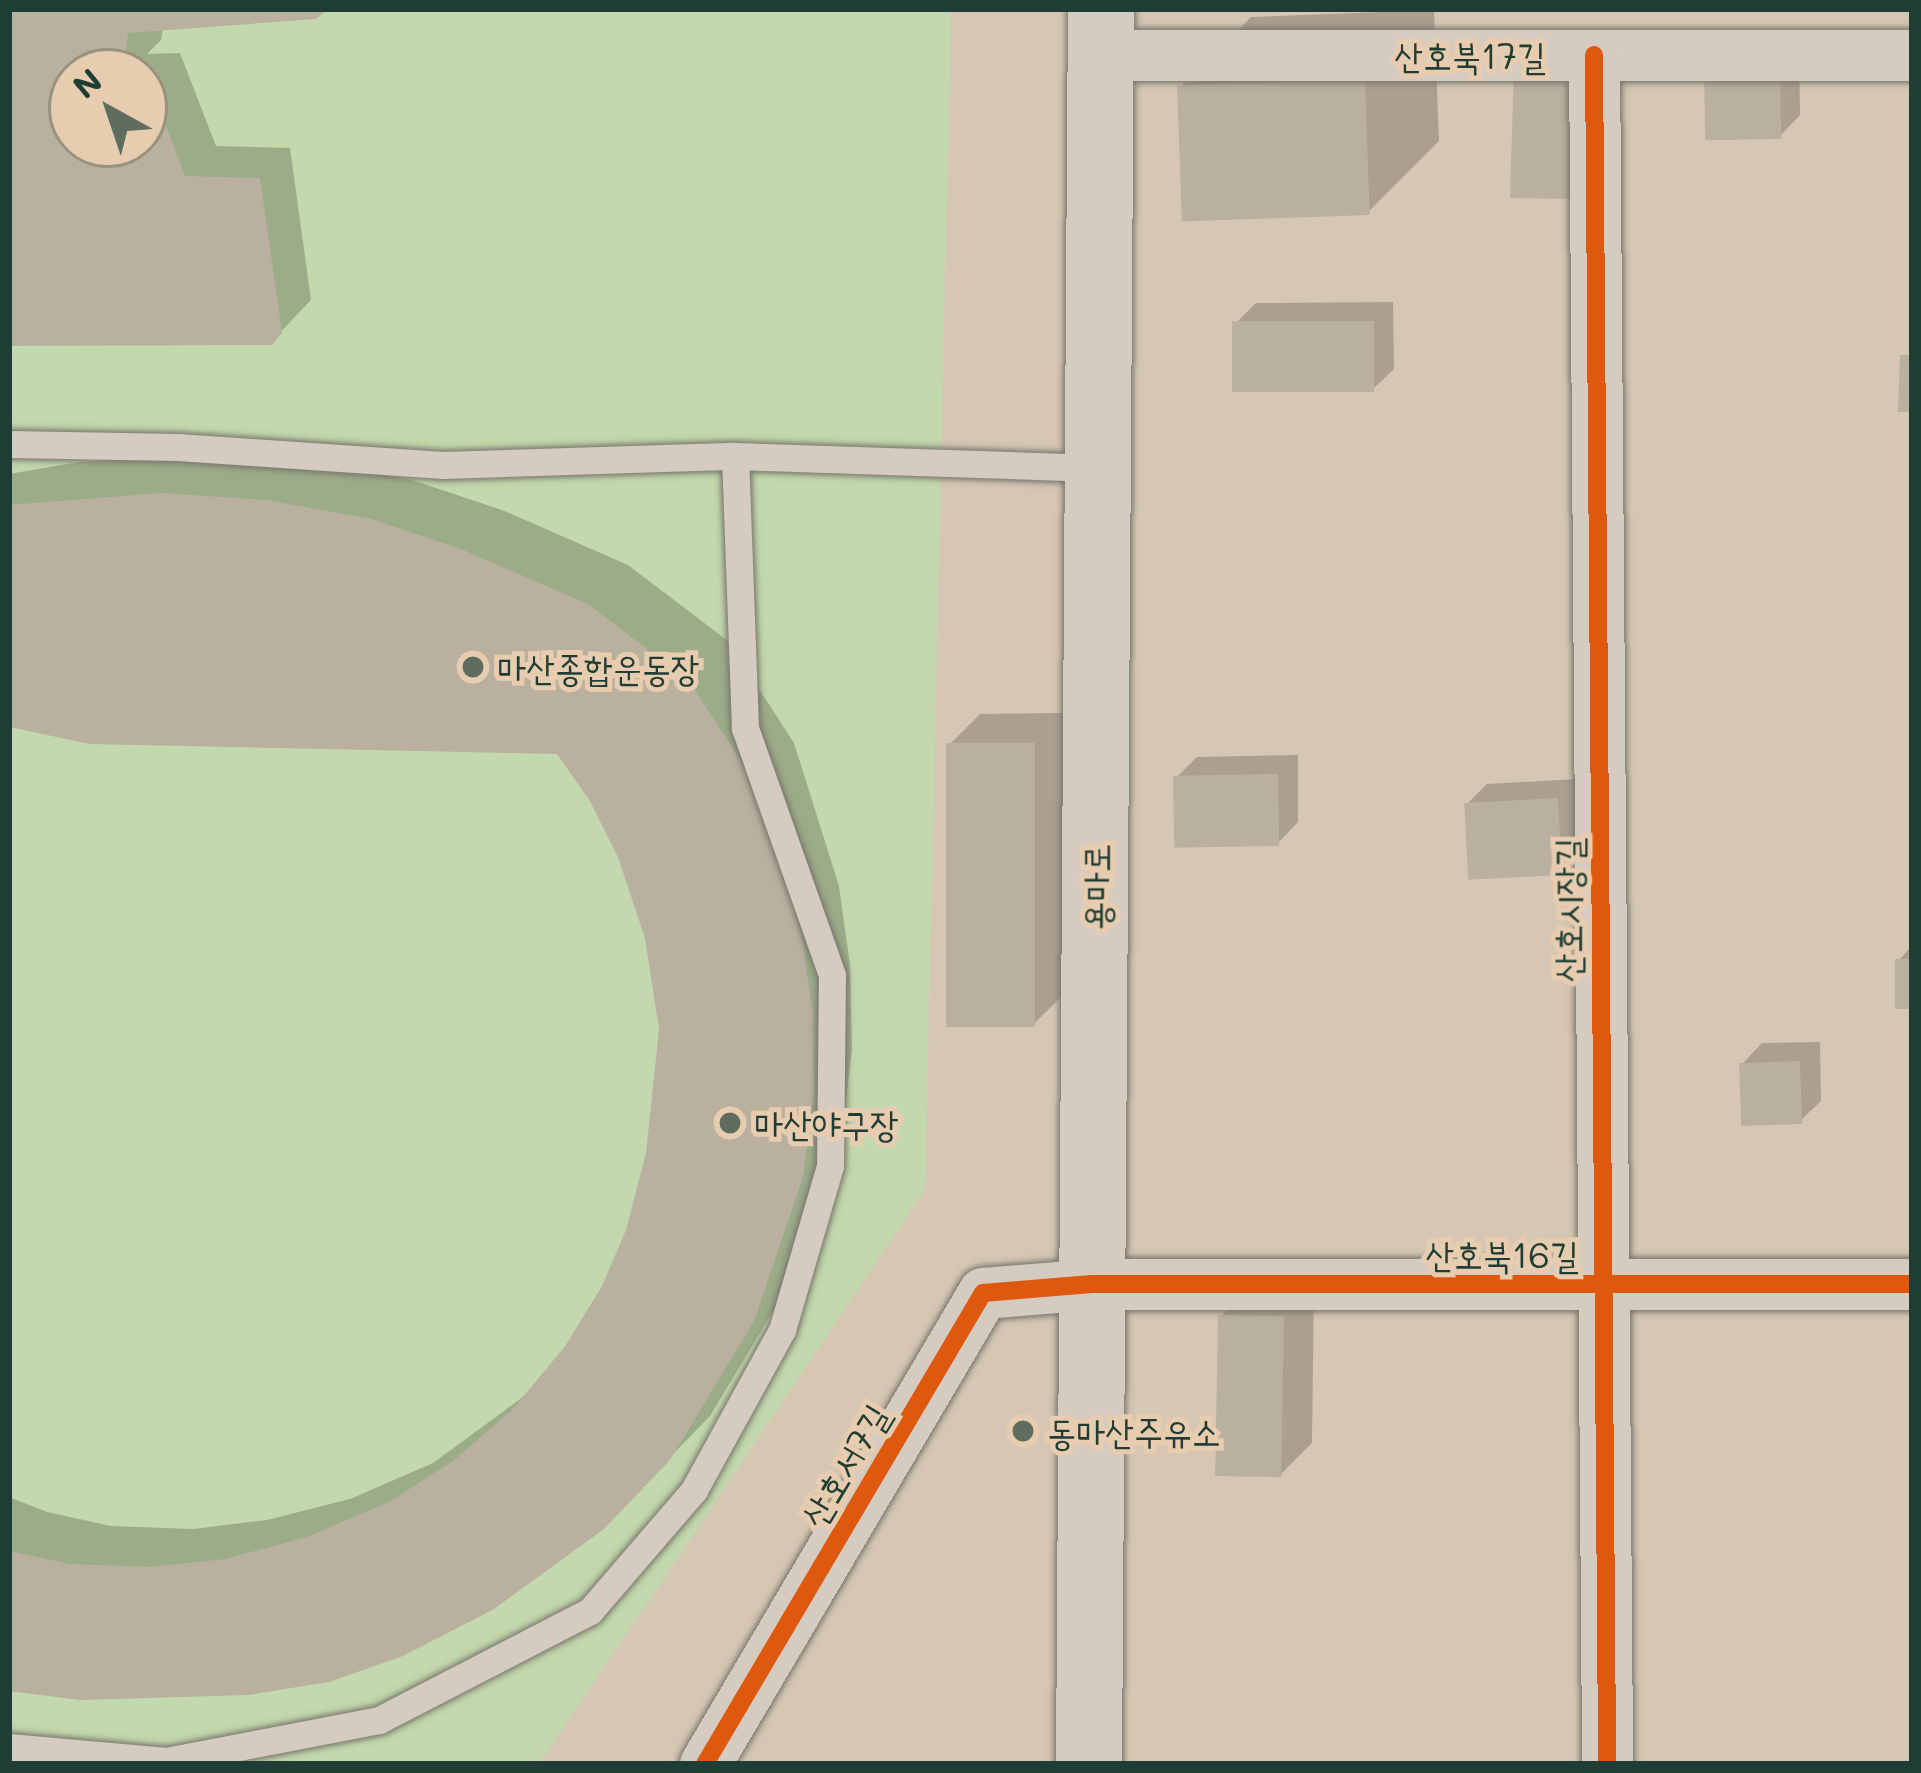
<!DOCTYPE html>
<meta charset="utf-8">
<style>
body{margin:0}
#map{position:relative;width:1921px;height:1773px;overflow:hidden;background:#d6c7b4;font-family:Mali,"Poor Story",sans-serif}
div>[style]{position:absolute}
.green>*{inset:0;background:#c3d8ac}
.shadow>*{inset:0;background:#0003}
.building>*{inset:0;background:#bab0a0;transform-origin:0 0}
.roads{filter:drop-shadow(0 0 3px #77766b) drop-shadow(0 0 3px #77766b)}
.service>*{height:27px;margin:-13.5px;padding:0 13.5px;transform-origin:13.5px;border-radius:13.5px;background:#d5cbc0}
.minor>*{height:51px;margin:-25.5px;padding:0 25.5px;transform-origin:25.5px;border-radius:25.5px;background:#d5cbc0}
.secondary>*{height:66px;margin:-33px;padding:0 33px;transform-origin:33px;border-radius:33px;background:#d5cbc0}
.cycleway>*{height:18px;margin:-9px;padding:0 9px;transform-origin:9px;border-radius:9px;background:#de580e}
.dots>*{width:33px;height:33px;translate:-50% -50%;box-sizing:border-box;border:6px solid #e8ccaf;border-radius:50%}
span{translate:-50% -50%;white-space:nowrap;text-align:center;line-height:1.15;-webkit-text-stroke:10px #e8ccaf;paint-order:stroke}
.street-label{font-size:36px;color:#1f3d34}
.poi-label{font-size:36px;color:#1f3d34}
.left{translate:0 -50%;text-align:left}
.frame{position:absolute;inset:0;border:12px solid #1f3d34;pointer-events:none}
.north{position:absolute;left:48px;top:48px;width:120px;height:120px;box-sizing:border-box;background:#e8ccaf;border:3px solid #98937e;border-radius:50%;rotate:320deg;font-size:33px;font-weight:700;line-height:48px;text-align:center;color:#1f3d34}
.north::after{content:'';display:block;margin:auto;width:42px;height:54px;background:#5f6d61;clip-path:polygon(50% 0,100% 100%,50% 72%,0 100%)}
</style>
<div id="map">
<div class="green">
<div style="clip-path:polygon(evenodd,9px 9px,951px 9px,925px 1190px,539px 1764px,9px 1764px,9px 9px,72px 72px,144px 72px,144px 144px,72px 144px,72px 72px)"></div>
</div>
<div class="shadow">
<div style="clip-path:polygon(evenodd,9px 9px,324px 9px,163px 28px,161px 40px,147px 54px,180px 53px,216px 146px,290px 148px,311px 300px,271px 342px,9px 343px,9px 9px,72px 72px,144px 72px,144px 144px,72px 144px,72px 72px)"></div>
<div style="clip-path:polygon(1434px 10px,1439px 141px,1368px 212px,1180px 87px,1251px 17px)"></div>
<div style="clip-path:polygon(1799px 50px,1800px 115px,1780px 136px,1708px 137px)"></div>
<div style="clip-path:polygon(1393px 302px,1394px 369px,1373px 389px,1235px 324px,1256px 303px)"></div>
<div style="clip-path:polygon(202px 455px,308px 462px,412px 480px,502px 510px,628px 565px,728px 641px,794px 743px,839px 886px,850px 965px,852px 1048px,842px 1135px,793px 1278px,710px 1416px,643px 1485px,9px 1688px,9px 1497px,47px 1512px,111px 1526px,193px 1529px,267px 1520px,350px 1499px,433px 1463px,531px 1391px,569px 1347px,604px 1288px,628px 1231px,649px 1153px,662px 1029px,648px 937px,621px 856px,593px 800px,559px 751px,9px 723px,9px 474px,79px 462px)"></div>
<div style="clip-path:polygon(1065px 713px,1066px 992px,1035px 1023px,949px 745px,980px 714px)"></div>
<div style="clip-path:polygon(1298px 755px,1298px 822px,1278px 843px,1176px 778px,1197px 757px)"></div>
<div style="clip-path:polygon(1578px 779px,1581px 852px,1561px 872px,1467px 804px,1487px 784px)"></div>
<div style="clip-path:polygon(1912px 946px,1912px 1005px,1898px 961px)"></div>
<div style="clip-path:polygon(1820px 1042px,1821px 1101px,1800px 1121px,1742px 1064px,1762px 1043px)"></div>
<div style="clip-path:polygon(1251px 1286px,1314px 1286px,1312px 1443px,1281px 1474px,1221px 1316px)"></div>
</div>
<div class="building">
<div style="clip-path:polygon(9px 9px,328px 9px,316px 19px,128px 33px,124px 72px,72px 72px,72px 144px,144px 144px,144px 83px,150px 83px,185px 176px,260px 178px,282px 333px,272px 345px,9px 346px)"></div>
<div style="clip-path:polygon(1514px 65px,1561px 66px,1583px 91px,1579px 199px,1510px 198px)"></div>
<div style="left:1780px;top:69px;width:70px;height:76px;rotate:89deg"></div>
<div style="left:1365px;top:79px;width:136px;height:188px;rotate:88deg"></div>
<div style="left:1374px;top:321px;width:71px;height:142px;rotate:90deg"></div>
<div style="clip-path:polygon(1900px 355px,1912px 355px,1912px 412px,1898px 412px)"></div>
<div style="clip-path:polygon(161px 493px,267px 500px,371px 519px,461px 549px,588px 604px,689px 681px,756px 784px,775px 839px,800px 927px,812px 1007px,814px 1090px,803px 1177px,754px 1321px,670px 1460px,604px 1529px,494px 1609px,403px 1656px,329px 1682px,248px 1695px,80px 1700px,9px 1691px,9px 1551px,70px 1564px,151px 1567px,225px 1559px,307px 1537px,389px 1502px,453px 1461px,512px 1410px,566px 1345px,602px 1286px,626px 1230px,646px 1153px,659px 1029px,645px 938px,618px 857px,590px 801px,557px 754px,90px 744px,9px 727px,9px 505px)"></div>
<div style="left:946px;top:743px;width:89px;height:284px"></div>
<div style="left:1278px;top:774px;width:72px;height:105px;rotate:89deg"></div>
<div style="left:1558px;top:798px;width:77px;height:94px;rotate:87deg"></div>
<div style="left:1895px;top:959px;width:17px;height:50px"></div>
<div style="left:1800px;top:1061px;width:63px;height:61px;rotate:88deg"></div>
<div style="left:1218px;top:1315px;width:66px;height:161px;rotate:1deg"></div>
</div>
<div class="roads">
<div class="service">
<div style="left:9px;top:444px;width:169px;rotate:1deg"></div>
<div style="left:178px;top:447px;width:266px;rotate:3.9deg"></div>
<div style="left:443px;top:465px;width:292px;rotate:-1.8deg"></div>
<div style="left:735px;top:456px;width:363px;rotate:1.9deg"></div>
<div style="left:9px;top:1747px;width:158px;rotate:5.1deg"></div>
<div style="left:166px;top:1761px;width:217px;rotate:-10.9deg"></div>
<div style="left:379px;top:1720px;width:237px;rotate:-27.3deg"></div>
<div style="left:590px;top:1611px;width:160px;rotate:-49.3deg"></div>
<div style="left:694px;top:1490px;width:183px;rotate:-61.2deg"></div>
<div style="left:782px;top:1330px;width:171px;rotate:-73.7deg"></div>
<div style="left:830px;top:1166px;width:191px;rotate:-89.4deg"></div>
<div style="left:832px;top:975px;width:262px;rotate:-109.4deg"></div>
<div style="left:745px;top:728px;width:272px;rotate:-92.1deg"></div>
</div>
<div class="minor">
<div style="left:1101px;top:55px;width:811px"></div>
<div style="left:1594px;top:55px;width:1709px;rotate:89.56deg"></div>
<div style="left:705px;top:1764px;width:547px;rotate:-59.45deg"></div>
<div style="left:983px;top:1293px;width:109px;rotate:-4.7deg"></div>
<div style="left:1092px;top:1284px;width:820px"></div>
</div>
<div class="secondary">
<div style="left:1089px;top:1764px;width:1755px;rotate:-89.61deg"></div>
</div>
</div>
<div class="cycleway">
<div style="left:1594px;top:55px;width:1709px;rotate:89.56deg"></div>
<div style="left:705px;top:1764px;width:547px;rotate:-59.45deg"></div>
<div style="left:983px;top:1293px;width:109px;rotate:-4.7deg"></div>
<div style="left:1092px;top:1284px;width:820px"></div>
</div>
<div class="dots">
<div style="left:473px;top:667px;background:#5f6d61"></div>
<div style="left:730px;top:1123px;background:#5f6d61"></div>
<div style="left:1023px;top:1431px;background:#5f6d61"></div>
</div>
<div class="street-label">
<span style="left:1470px;top:55px">산호북17길</span>
<span style="left:1095px;top:887px;rotate:-90deg">용마로</span>
<span style="left:1567px;top:910px;rotate:-90deg">산호시장길</span>
<span style="left:1502px;top:1254px">산호북16길</span>
<span style="left:844px;top:1465px;rotate:-59deg">산호서7길</span>
</div>
<div class="poi-label">
<span class="left" style="left:497px;top:667px">마산종합운동장</span>
<span class="left" style="left:754px;top:1123px">마산야구장</span>
<span class="left" style="left:1047px;top:1431px">동마산주유소</span>
</div>
<div class="frame"></div>
<div class="north">N</div>
</div>
